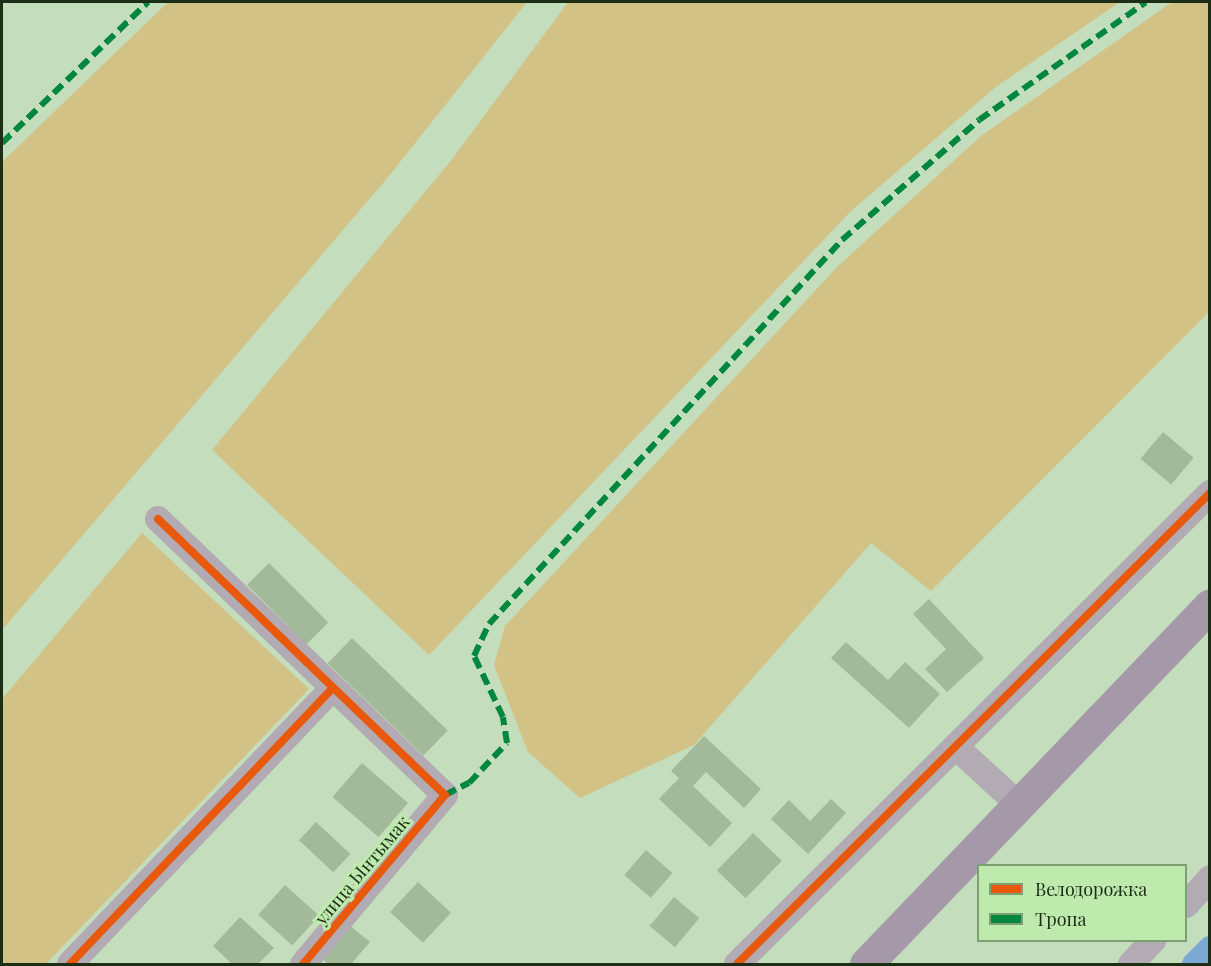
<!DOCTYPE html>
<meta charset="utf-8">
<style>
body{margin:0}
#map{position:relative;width:1211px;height:966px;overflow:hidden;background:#c4ddbc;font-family:"Playfair Display",serif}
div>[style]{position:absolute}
.green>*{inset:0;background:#d2c286}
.canal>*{height:22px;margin:-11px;padding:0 11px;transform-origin:11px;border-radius:11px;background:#7ca8d4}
.building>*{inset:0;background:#a2b99a;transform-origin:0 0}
.minor>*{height:26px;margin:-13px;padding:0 13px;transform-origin:13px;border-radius:13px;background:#b2abb4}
.major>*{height:33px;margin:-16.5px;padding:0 16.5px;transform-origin:16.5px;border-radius:16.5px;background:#a598a8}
.quiet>*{height:6px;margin-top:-3px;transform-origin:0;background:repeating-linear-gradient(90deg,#00873e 0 12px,transparent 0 18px)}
.cycleway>*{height:8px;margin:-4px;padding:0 4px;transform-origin:4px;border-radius:4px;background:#e8590c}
span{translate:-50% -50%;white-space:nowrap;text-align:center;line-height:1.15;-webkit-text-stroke:6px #beeaae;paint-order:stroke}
.street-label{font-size:18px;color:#1d2e17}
.frame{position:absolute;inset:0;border:3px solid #1d2e17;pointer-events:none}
.legend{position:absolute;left:977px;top:864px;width:210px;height:78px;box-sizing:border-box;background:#beeaae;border:2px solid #7e9f72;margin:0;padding:8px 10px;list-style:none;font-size:18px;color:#1d2e17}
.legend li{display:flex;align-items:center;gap:12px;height:30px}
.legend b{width:30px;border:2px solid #7e9f72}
</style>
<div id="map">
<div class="green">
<div style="clip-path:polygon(168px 2px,527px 2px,389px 176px,2px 630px,2px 162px)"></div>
<div style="clip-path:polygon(568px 2px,1120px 2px,997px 86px,851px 211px,429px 655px,212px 450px,453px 158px)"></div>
<div style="clip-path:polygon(1172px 2px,1209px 2px,1209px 312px,931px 591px,871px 543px,694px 745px,580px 798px,528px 752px,494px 665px,505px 626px,837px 267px,981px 136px)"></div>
<div style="clip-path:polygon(142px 533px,309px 689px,46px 964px,2px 964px,2px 699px)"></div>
</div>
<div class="canal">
<div style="left:1193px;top:964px;width:24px;rotate:-45deg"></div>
</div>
<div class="building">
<div style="left:1163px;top:432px;width:40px;height:35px;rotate:40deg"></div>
<div style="left:269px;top:563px;width:84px;height:31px;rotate:45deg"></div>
<div style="clip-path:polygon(929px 599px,984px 658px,947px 692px,925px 669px,946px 649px,913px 614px)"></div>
<div style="left:352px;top:638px;width:133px;height:35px;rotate:44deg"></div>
<div style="clip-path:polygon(846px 642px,888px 680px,905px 662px,940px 694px,909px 728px,831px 658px)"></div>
<div style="clip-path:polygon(704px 736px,761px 789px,744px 808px,706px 772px,693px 786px,732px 823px,710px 847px,659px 799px,679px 778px,671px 771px)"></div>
<div style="left:362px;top:763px;width:61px;height:45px;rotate:41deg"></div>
<div style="clip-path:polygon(831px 799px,846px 813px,808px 854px,771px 819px,789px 800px,810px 821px)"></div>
<div style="left:316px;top:822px;width:47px;height:25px;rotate:43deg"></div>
<div style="left:753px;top:833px;width:40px;height:52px;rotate:44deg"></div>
<div style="left:646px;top:850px;width:35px;height:33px;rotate:41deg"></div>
<div style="left:418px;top:882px;width:45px;height:41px;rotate:43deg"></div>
<div style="left:285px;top:885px;width:46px;height:40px;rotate:42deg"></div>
<div style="left:674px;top:897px;width:33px;height:38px;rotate:40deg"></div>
<div style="clip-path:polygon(240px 917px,274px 948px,258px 964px,232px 964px,213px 946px)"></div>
<div style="clip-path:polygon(348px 924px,370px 942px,351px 964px,328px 964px,320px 957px)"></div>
</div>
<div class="minor">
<div style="left:158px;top:519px;width:398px;rotate:43.9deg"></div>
<div style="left:445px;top:795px;width:221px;rotate:130deg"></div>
<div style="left:956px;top:747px;width:86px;rotate:42.6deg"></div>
<div style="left:1186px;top:905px;width:36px;rotate:-48deg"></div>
<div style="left:70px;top:964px;width:381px;rotate:-46.4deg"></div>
<div style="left:737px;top:964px;width:668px;rotate:-44.88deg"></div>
<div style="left:1131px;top:964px;width:33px;rotate:-47deg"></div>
</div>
<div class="major">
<div style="left:866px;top:964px;width:497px;rotate:-46.2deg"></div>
</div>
<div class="quiet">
<div style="left:2px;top:143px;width:203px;rotate:-44deg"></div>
<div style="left:445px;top:795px;width:27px;rotate:-27deg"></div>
<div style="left:469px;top:783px;width:55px;rotate:-46.5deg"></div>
<div style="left:507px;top:743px;width:26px;rotate:-99deg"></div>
<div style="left:503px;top:717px;width:68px;rotate:-115.4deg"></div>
<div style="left:474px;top:656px;width:35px;rotate:-65deg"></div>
<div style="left:489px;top:624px;width:522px;rotate:-47.41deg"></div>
<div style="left:842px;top:240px;width:182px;rotate:-41.2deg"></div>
<div style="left:979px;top:120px;width:204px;rotate:-35.2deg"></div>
</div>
<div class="cycleway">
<div style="left:158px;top:519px;width:398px;rotate:43.9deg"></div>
<div style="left:445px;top:795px;width:221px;rotate:130deg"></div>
<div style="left:70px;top:964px;width:381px;rotate:-46.4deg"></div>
<div style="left:737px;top:964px;width:668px;rotate:-44.88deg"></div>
</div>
<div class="street-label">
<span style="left:362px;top:870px;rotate:-50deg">улица Ынтымак</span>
</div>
<div class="frame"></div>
<ul class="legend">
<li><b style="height:8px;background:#e8590c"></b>Велодорожка</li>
<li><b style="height:8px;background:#00873e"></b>Тропа</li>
</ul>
</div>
